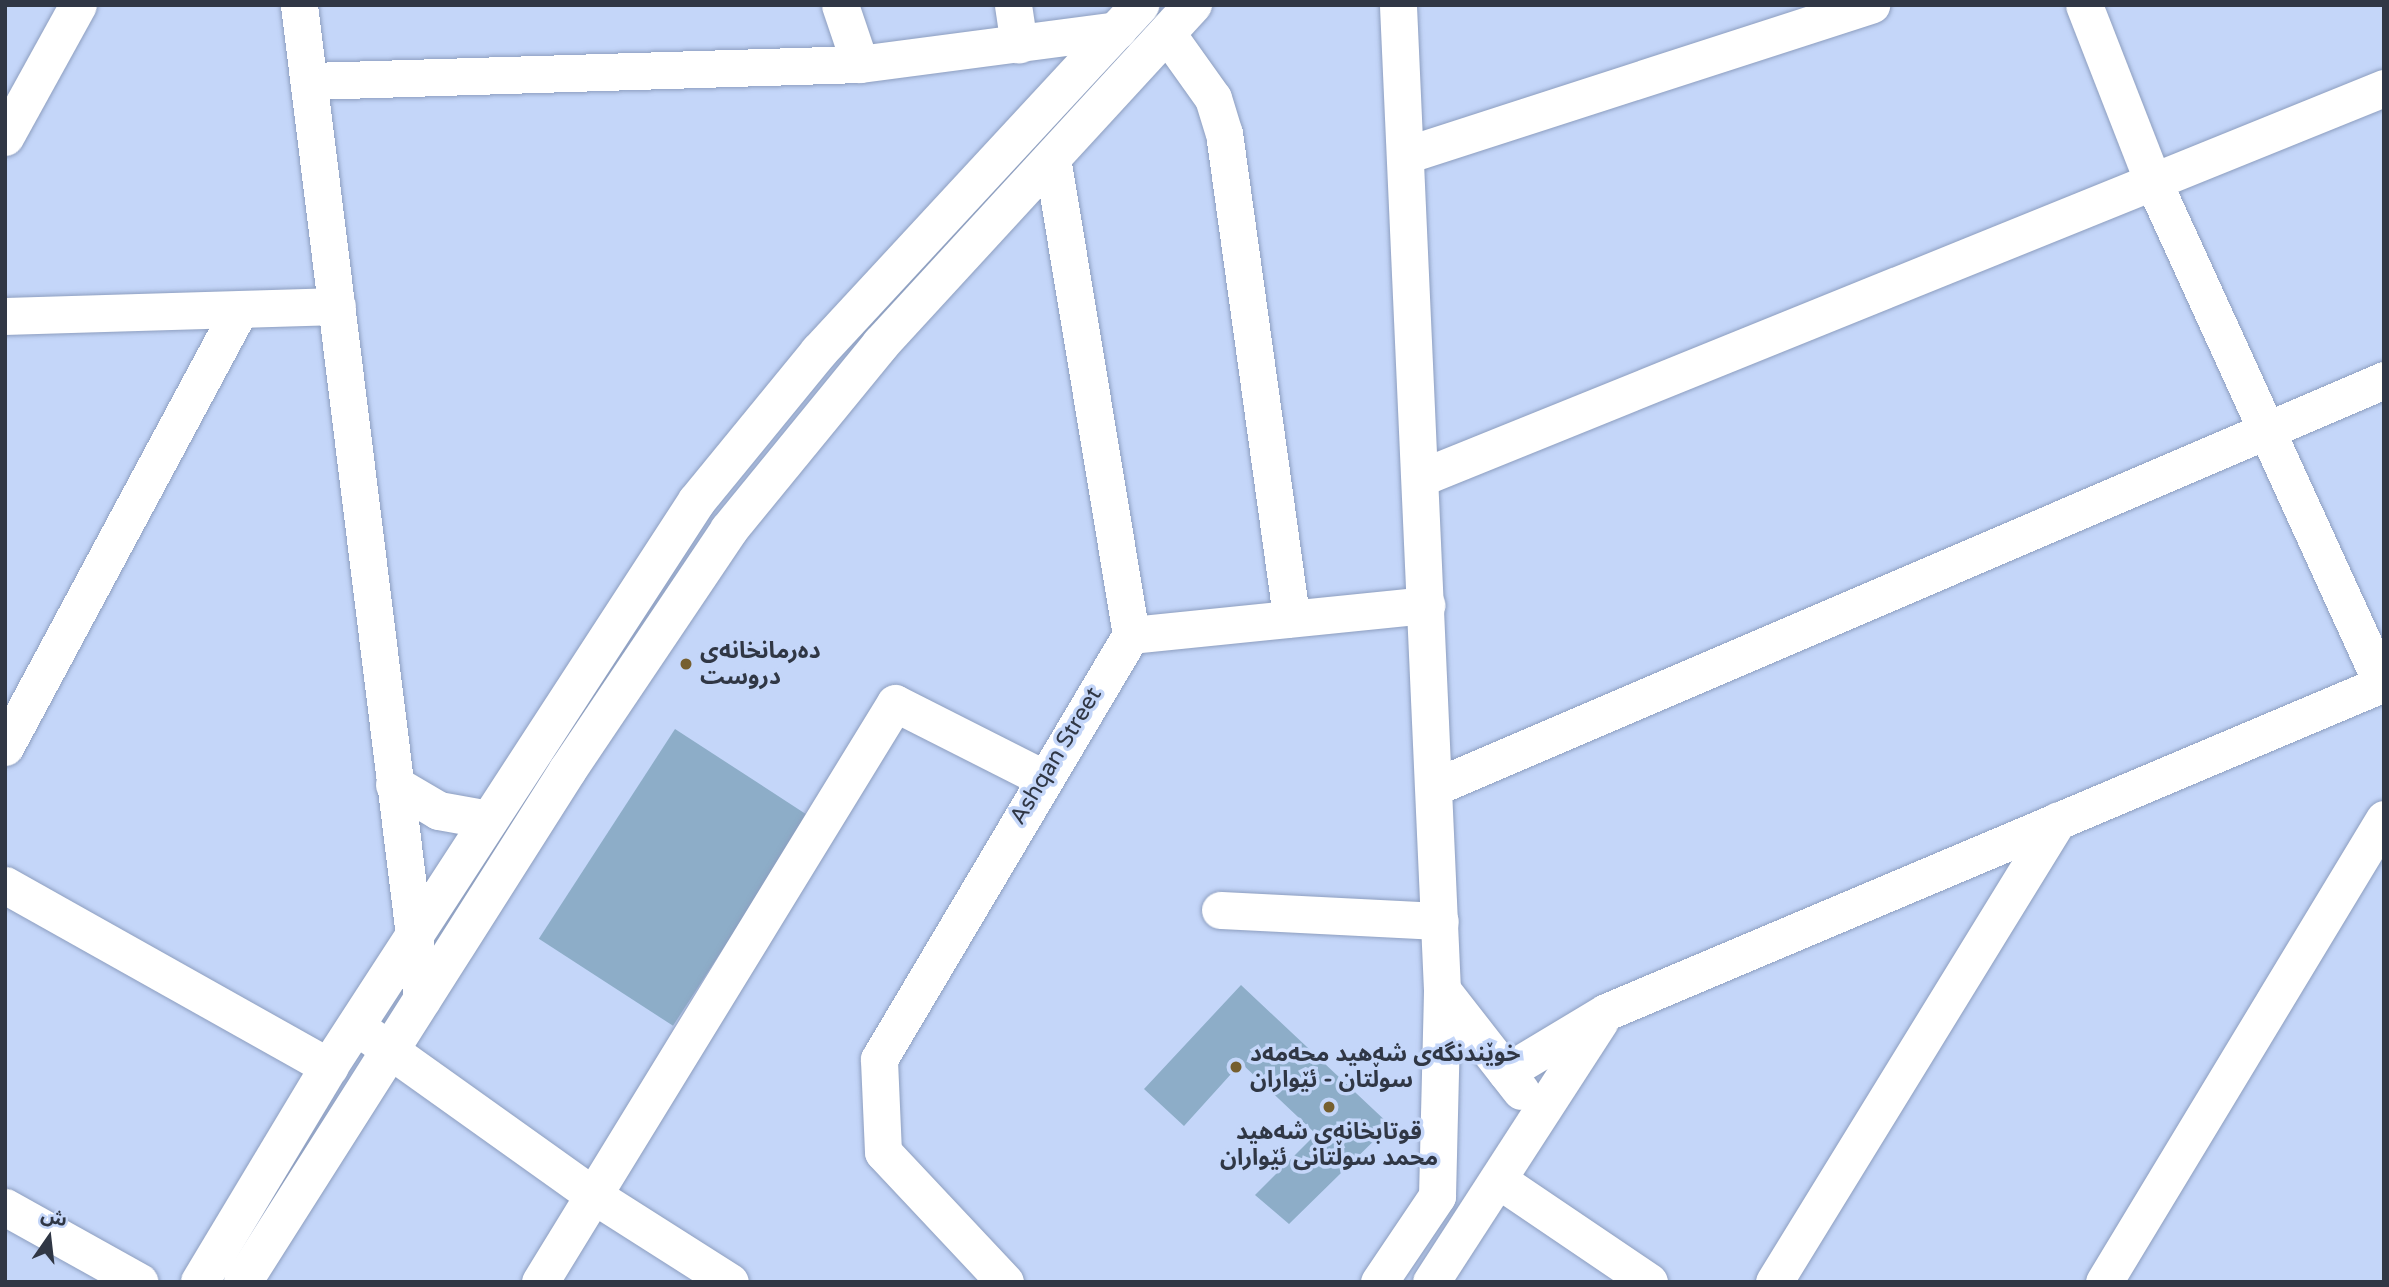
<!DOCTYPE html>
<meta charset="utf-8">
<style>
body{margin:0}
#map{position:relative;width:2389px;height:1287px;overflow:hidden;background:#c4d6f9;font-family:"Varela Round","Noto Sans Arabic",sans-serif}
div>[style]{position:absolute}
.building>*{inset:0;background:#8dadc8;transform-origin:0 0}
.roads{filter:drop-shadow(0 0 2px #8d9ebf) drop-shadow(0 0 2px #8d9ebf)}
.minor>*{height:37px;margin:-18.5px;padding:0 18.5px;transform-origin:18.5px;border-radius:18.5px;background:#fff}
.tertiary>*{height:38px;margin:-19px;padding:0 19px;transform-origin:19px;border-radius:19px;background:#fff}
.dots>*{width:19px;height:19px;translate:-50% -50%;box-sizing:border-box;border:4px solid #c4d6f9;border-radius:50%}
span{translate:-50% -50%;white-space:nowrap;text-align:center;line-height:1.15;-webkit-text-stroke:7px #c4d6f9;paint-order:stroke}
.poi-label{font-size:23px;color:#303745;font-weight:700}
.left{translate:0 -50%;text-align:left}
.street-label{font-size:23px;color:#303745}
.frame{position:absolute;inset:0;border:7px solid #303745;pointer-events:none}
.north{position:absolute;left:14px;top:1203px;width:70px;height:70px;-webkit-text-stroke:5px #c4d6f9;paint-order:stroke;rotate:14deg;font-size:19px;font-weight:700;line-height:28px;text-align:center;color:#303745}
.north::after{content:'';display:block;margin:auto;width:24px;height:32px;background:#303745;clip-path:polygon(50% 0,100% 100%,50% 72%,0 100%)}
</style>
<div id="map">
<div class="building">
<div style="left:675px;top:729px;width:160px;height:250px;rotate:33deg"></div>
<div style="clip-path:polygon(1241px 985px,1390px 1125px,1289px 1224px,1255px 1195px,1316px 1134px,1241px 1063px,1184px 1126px,1144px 1089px)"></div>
</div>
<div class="roads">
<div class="minor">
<div style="left:299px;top:5px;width:1002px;rotate:82.95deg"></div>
<div style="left:840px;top:5px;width:62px;rotate:71.3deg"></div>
<div style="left:1013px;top:5px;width:40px;rotate:81.5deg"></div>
<div style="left:2084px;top:5px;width:187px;rotate:68.7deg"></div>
<div style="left:2152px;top:179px;width:555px;rotate:65.51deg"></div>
<div style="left:1168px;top:35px;width:77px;rotate:54.5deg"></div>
<div style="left:1213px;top:98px;width:37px;rotate:73deg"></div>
<div style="left:1224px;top:133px;width:490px;rotate:82.1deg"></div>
<div style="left:311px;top:81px;width:549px;rotate:-1.77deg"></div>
<div style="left:860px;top:64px;width:260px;rotate:-7.5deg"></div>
<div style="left:5px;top:137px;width:151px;rotate:-61.1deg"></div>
<div style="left:1406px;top:155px;width:489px;rotate:-17.9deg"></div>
<div style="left:5px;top:316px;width:332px;rotate:-1.7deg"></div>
<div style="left:1420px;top:478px;width:1040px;rotate:-22.03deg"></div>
<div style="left:1131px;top:635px;width:297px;rotate:-5.8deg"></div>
<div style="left:5px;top:747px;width:491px;rotate:-61.8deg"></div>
<div style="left:1435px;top:787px;width:1033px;rotate:-23.21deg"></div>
<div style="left:5px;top:885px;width:372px;rotate:29.3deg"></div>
<div style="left:1220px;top:910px;width:220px;rotate:2.9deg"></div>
<div style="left:1442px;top:990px;width:128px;rotate:52deg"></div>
<div style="left:356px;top:1026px;width:291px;rotate:35.5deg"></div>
<div style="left:593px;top:1195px;width:162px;rotate:32.4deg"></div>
<div style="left:1506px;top:1072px;width:117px;rotate:-31deg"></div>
<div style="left:1606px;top:1012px;width:845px;rotate:-22.92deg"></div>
<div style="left:1500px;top:1181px;width:180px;rotate:34.1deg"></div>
<div style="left:5px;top:1207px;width:154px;rotate:29.1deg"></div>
<div style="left:540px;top:1282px;width:679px;rotate:-58.49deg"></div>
<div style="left:895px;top:703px;width:164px;rotate:26.9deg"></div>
<div style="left:1005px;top:1282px;width:178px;rotate:-133.2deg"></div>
<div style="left:883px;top:1152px;width:93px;rotate:-92.5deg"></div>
<div style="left:879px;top:1059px;width:493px;rotate:-59.3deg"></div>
<div style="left:1131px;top:635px;width:478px;rotate:-99.4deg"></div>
<div style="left:1379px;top:1282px;width:104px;rotate:-56deg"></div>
<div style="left:1437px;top:1196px;width:206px;rotate:-88.6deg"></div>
<div style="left:1442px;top:990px;width:986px;rotate:-92.56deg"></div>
<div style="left:1431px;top:1282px;width:311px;rotate:-57.1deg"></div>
<div style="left:1774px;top:1282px;width:542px;rotate:-58.42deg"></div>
<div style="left:2104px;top:1282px;width:541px;rotate:-58.84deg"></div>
</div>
<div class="tertiary">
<div style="left:395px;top:785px;width:51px;rotate:30.6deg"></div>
<div style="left:439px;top:811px;width:51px;rotate:10.2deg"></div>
<div style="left:200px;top:1282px;width:251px;rotate:-59deg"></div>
<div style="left:329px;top:1067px;width:675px;rotate:-56.97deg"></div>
<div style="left:697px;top:501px;width:193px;rotate:-50.7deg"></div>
<div style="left:819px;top:352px;width:473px;rotate:-47.2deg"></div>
<div style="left:243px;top:1282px;width:606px;rotate:-57.59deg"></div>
<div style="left:568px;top:770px;width:289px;rotate:-56.1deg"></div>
<div style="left:729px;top:530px;width:240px;rotate:-50.7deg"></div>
<div style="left:881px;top:344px;width:461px;rotate:-47.4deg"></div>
</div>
</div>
<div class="dots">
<div style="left:686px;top:664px;background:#765f2f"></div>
<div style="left:1236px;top:1067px;background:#765f2f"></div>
<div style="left:1329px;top:1107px;background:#765f2f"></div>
</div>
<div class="poi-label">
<span class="left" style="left:700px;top:664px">دەرمانخانەی<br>دروست</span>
<span class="left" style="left:1250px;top:1067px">خوێندنگەی شەهید محەمەد<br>سوڵتان - ئێواران</span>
<span style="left:1329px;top:1145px">قوتابخانەی شەهید<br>محمد سوڵتانی ئێواران</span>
</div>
<div class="street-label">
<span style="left:1056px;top:756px;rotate:-59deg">Ashqan Street</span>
</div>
<div class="frame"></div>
<div class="north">ش</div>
</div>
